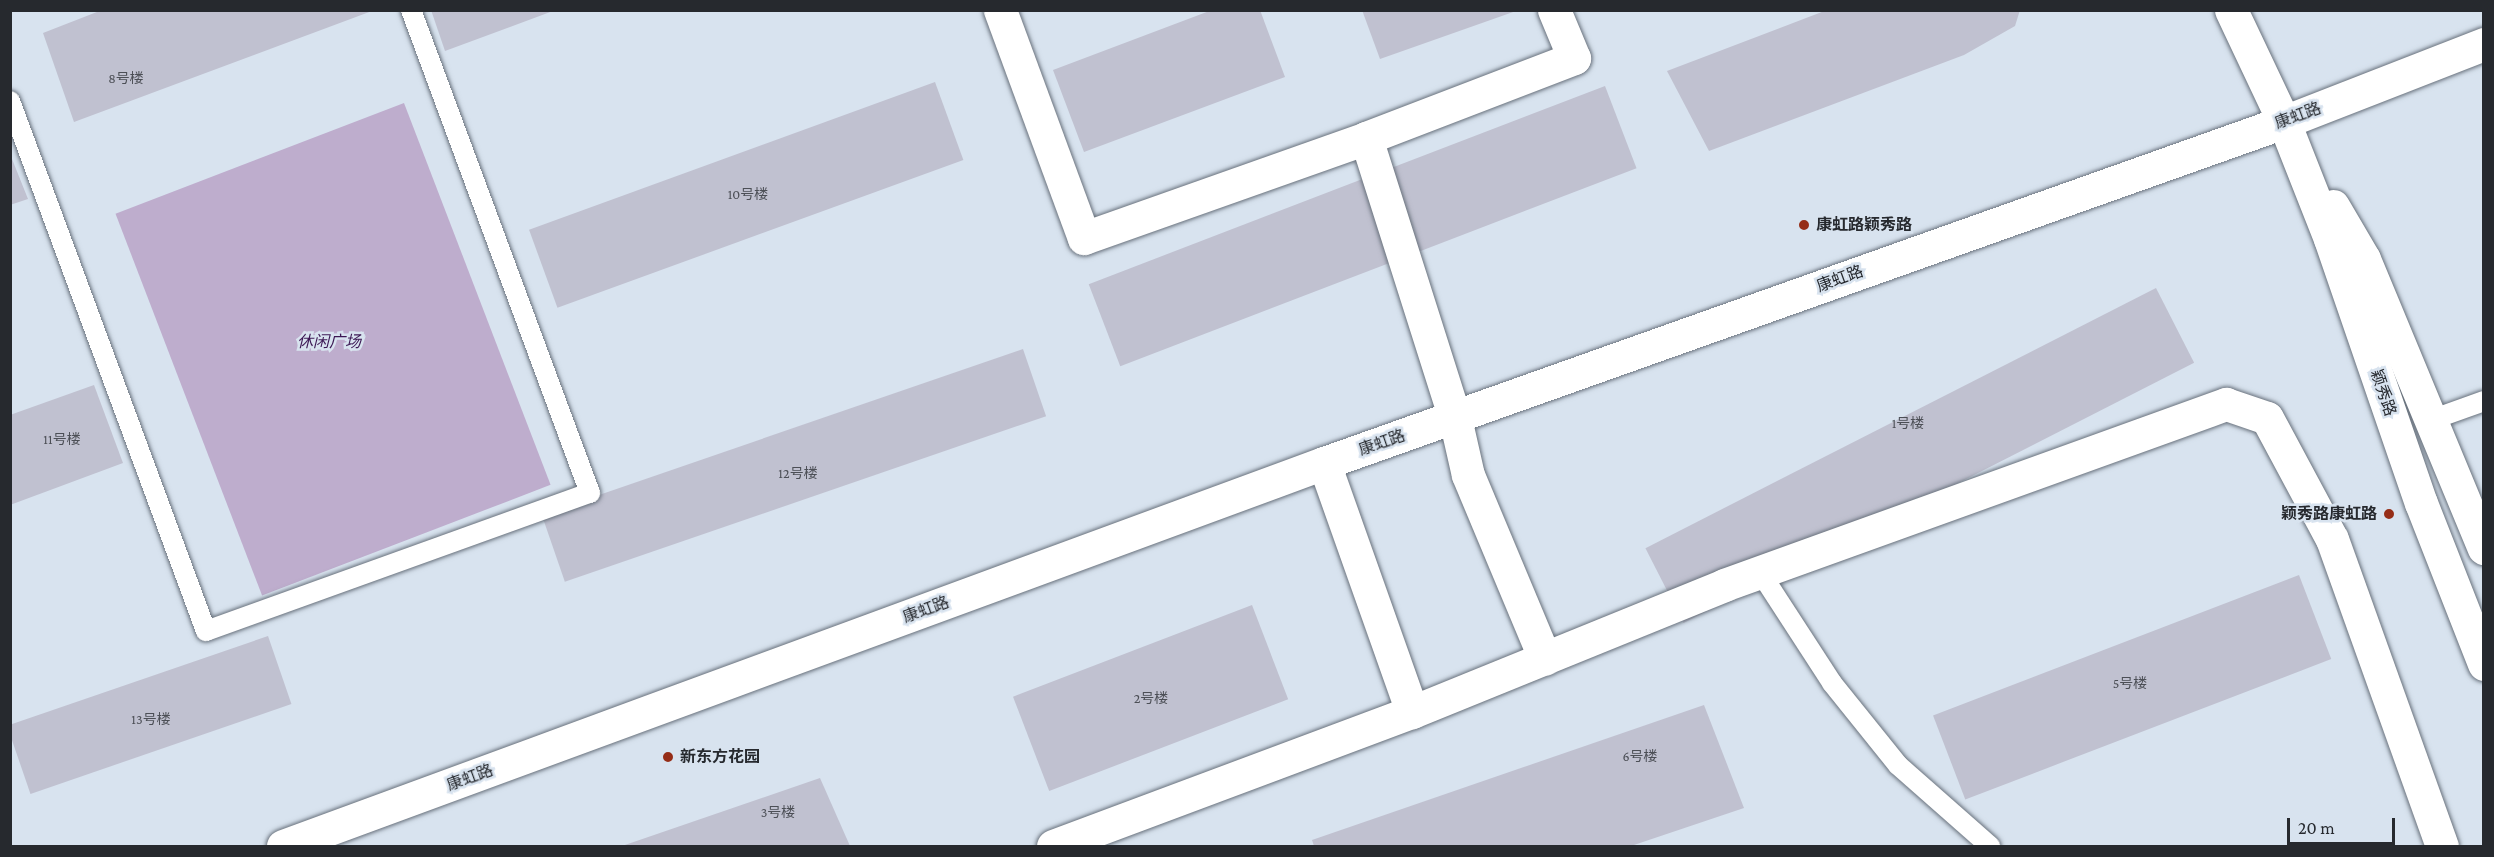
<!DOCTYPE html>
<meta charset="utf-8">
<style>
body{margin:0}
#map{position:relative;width:2494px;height:857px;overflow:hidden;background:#d8e3ef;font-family:"Crimson Pro","Noto Sans SC",serif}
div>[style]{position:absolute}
.green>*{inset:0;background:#beadcd;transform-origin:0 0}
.building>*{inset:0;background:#c0c1d0;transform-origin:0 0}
.roads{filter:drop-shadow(0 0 2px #68717c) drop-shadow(0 0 2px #68717c)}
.lane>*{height:20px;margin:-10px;padding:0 10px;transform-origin:10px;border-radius:10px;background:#fff}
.street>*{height:33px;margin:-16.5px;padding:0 16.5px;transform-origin:16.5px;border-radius:16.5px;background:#fff}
.secondary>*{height:33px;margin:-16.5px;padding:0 16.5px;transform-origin:16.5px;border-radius:16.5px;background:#fff}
.dots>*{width:16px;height:16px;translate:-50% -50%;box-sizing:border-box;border:3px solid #d8e3ef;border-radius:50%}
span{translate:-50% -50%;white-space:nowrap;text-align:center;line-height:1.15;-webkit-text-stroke:5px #d8e3ef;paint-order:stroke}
.number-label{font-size:14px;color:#4c4f56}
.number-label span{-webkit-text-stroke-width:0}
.street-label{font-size:16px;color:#26292e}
.poi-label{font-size:16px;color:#26292e;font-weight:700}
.left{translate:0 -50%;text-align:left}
.right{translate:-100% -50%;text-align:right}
.park-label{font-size:16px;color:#3b1753;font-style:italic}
.frame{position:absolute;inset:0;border:12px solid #26292e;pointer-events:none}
.scale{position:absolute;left:2287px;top:818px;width:108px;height:27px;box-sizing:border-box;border:3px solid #26292e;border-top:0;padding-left:8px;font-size:18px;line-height:21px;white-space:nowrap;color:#26292e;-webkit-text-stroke:4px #d8e3ef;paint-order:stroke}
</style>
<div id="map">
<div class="green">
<div style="left:404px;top:103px;width:409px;height:309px;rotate:69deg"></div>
</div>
<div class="building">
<div style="clip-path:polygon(102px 10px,372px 10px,372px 11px,74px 122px,43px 33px)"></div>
<div style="clip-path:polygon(431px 10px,553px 10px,553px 11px,445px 51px)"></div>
<div style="clip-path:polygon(1212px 10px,1260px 10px,1285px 77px,1084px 152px,1053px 70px)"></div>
<div style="clip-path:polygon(1362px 10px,1516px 10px,1516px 11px,1380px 59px)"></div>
<div style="clip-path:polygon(1827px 10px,2020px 10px,2015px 26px,1964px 55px,1709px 151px,1667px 71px)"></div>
<div style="left:935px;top:82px;width:83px;height:432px;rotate:70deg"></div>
<div style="left:1605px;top:86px;width:88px;height:553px;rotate:69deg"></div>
<div style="clip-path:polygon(10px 154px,28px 199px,10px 205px)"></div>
<div style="left:2156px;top:288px;width:84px;height:573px;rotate:63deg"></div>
<div style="left:1023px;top:349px;width:71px;height:509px;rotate:71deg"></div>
<div style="clip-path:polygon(94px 385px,123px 463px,10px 505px,10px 415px)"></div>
<div style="left:2299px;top:575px;width:90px;height:392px;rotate:69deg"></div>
<div style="left:1252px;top:605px;width:101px;height:256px;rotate:69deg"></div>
<div style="left:268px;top:636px;width:72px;height:276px;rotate:71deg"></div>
<div style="clip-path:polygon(1704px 705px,1744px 808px,1631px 846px,1314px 846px,1312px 840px)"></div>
<div style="clip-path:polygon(820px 778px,850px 846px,622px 846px)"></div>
</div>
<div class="roads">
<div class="lane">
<div style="left:10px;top:101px;width:565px;rotate:69.71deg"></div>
<div style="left:206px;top:631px;width:408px;rotate:-19.8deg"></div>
<div style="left:590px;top:493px;width:515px;rotate:-110.33deg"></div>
<div style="left:2431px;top:420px;width:56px;rotate:-19.7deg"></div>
<div style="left:1760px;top:572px;width:132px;rotate:57deg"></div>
<div style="left:1832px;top:683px;width:105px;rotate:51.2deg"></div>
<div style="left:1898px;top:765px;width:123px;rotate:41.4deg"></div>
</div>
<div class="street">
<div style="left:1000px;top:10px;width:243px;rotate:69.8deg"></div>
<div style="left:1084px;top:238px;width:299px;rotate:-19.5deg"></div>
<div style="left:1366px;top:138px;width:294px;rotate:72.4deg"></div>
<div style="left:1455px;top:418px;width:58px;rotate:77.2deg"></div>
<div style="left:1468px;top:475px;width:199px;rotate:67.3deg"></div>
<div style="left:1366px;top:138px;width:223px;rotate:-21deg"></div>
<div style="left:1574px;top:58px;width:52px;rotate:-112.6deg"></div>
<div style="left:1324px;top:463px;width:264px;rotate:70.5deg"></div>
<div style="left:1053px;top:846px;width:383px;rotate:-20.5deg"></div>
<div style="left:1412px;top:712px;width:337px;rotate:-22.1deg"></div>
<div style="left:1724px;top:585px;width:534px;rotate:-19.83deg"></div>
<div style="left:2226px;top:404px;width:43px;rotate:18.9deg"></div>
<div style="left:2267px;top:418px;width:137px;rotate:61.8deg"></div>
<div style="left:2332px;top:539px;width:326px;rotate:70.3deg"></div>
</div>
<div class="secondary">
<div style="left:2231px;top:10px;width:124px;rotate:64.7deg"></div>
<div style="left:2284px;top:122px;width:126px;rotate:68.5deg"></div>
<div style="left:2330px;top:239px;width:279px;rotate:71deg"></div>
<div style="left:2421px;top:503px;width:173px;rotate:68.6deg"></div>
<div style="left:2333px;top:206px;width:61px;rotate:59.7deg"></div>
<div style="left:2364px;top:259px;width:313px;rotate:67.5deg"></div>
<div style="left:283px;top:846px;width:1109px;rotate:-20.2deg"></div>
<div style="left:1324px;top:463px;width:1019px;rotate:-19.56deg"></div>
<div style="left:2284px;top:122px;width:215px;rotate:-21.3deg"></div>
</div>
</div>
<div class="dots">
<div style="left:1804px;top:225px;background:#952d17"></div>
<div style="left:2389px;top:514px;background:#952d17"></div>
<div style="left:668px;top:757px;background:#952d17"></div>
</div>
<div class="number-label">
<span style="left:126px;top:78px">8号楼</span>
<span style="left:748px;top:194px">10号楼</span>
<span style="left:1908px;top:423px">1号楼</span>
<span style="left:62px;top:439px">11号楼</span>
<span style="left:798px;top:473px">12号楼</span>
<span style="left:2130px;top:683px">5号楼</span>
<span style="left:1151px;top:698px">2号楼</span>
<span style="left:151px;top:719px">13号楼</span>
<span style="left:1640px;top:756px">6号楼</span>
<span style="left:778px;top:812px">3号楼</span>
</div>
<div class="street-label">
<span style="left:2298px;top:116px;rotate:-20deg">康虹路</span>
<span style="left:1840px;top:279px;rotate:-20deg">康虹路</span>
<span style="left:2383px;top:393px;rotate:71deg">颖秀路</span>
<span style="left:1382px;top:443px;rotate:-19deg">康虹路</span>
<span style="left:926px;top:610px;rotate:-20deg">康虹路</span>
<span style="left:470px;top:778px;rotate:-20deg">康虹路</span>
</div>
<div class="poi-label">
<span class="left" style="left:1816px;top:225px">康虹路颖秀路</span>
<span class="right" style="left:2377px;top:514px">颖秀路康虹路</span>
<span class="left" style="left:680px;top:757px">新东方花园</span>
</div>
<div class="park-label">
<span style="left:329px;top:342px">休闲广场</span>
</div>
<div class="frame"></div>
<div class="scale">20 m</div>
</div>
